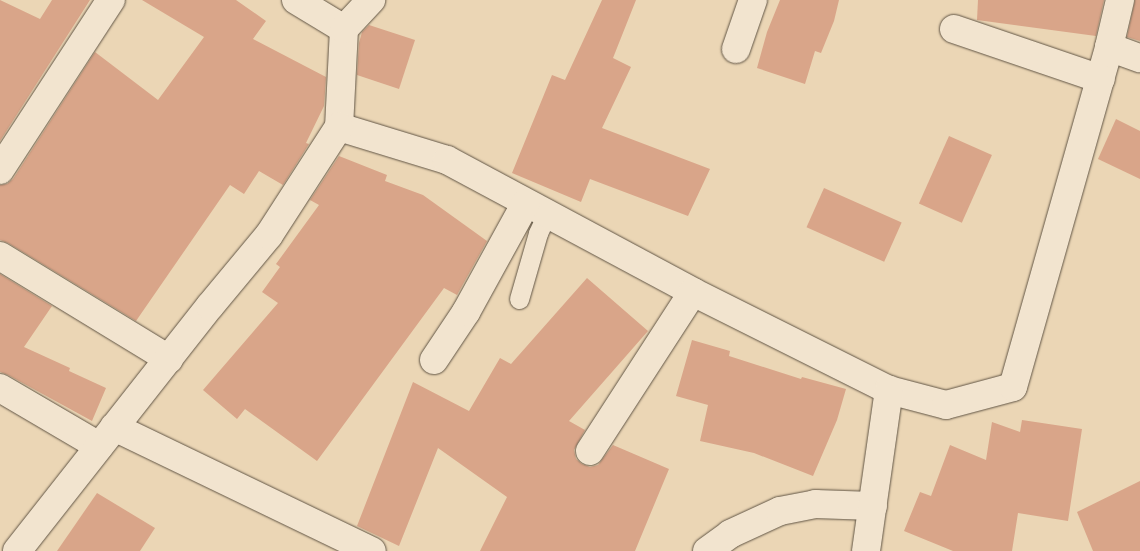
<!DOCTYPE html>
<style>
body{margin:0}
#map{position:relative;width:1140px;height:551px;overflow:hidden;background:#ebd6b5;font-family:"Libre Caslon Text",serif}
div>[style]{position:absolute}
.building>*{inset:0;background:#d9a589;transform-origin:0 0}
.roads{filter:drop-shadow(0 0 1px #615545) drop-shadow(0 0 1px #615545)}
.lane>*{height:19px;margin:-9.5px;padding:0 9.5px;transform-origin:9.5px;border-radius:9.5px;background:#f2e4cf}
.street>*{height:28px;margin:-14px;padding:0 14px;transform-origin:14px;border-radius:14px;background:#f2e4cf}
span{translate:-50% -50%;white-space:nowrap;text-align:center;line-height:1.15;-webkit-text-stroke:4.5px #f2e4cf;paint-order:stroke}
</style>
<div id="map">
<div class="building">
<div style="clip-path:polygon(0 0,40px 19px,52px 0,90px 0,0 141px)"></div>
<div style="clip-path:polygon(142px 0,236px 0,266px 21px,253px 39px,326px 77px,324px 106px,306px 143px,309px 144px,283px 185px,259px 171px,244px 194px,230px 185px,136px 321px,8px 243px,0 240px,0 185px,7px 184px,13px 179px,95px 52px,158px 100px,204px 37px)"></div>
<div style="clip-path:polygon(602px 0,636px 0,613px 58px,631px 67px,602px 128px,710px 169px,688px 216px,590px 179px,581px 202px,512px 173px,552px 75px,565px 80px)"></div>
<div style="clip-path:polygon(780px 0,839px 0,834px 21px,821px 53px,815px 51px,805px 84px,757px 68px,767px 32px)"></div>
<div style="clip-path:polygon(978px 0,1104px 0,1096px 36px,977px 20px)"></div>
<div style="clip-path:polygon(1135px 0,1140px 0,1140px 41px,1127px 37px)"></div>
<div style="clip-path:polygon(369px 25px,415px 40px,399px 89px,357px 75px,359px 43px,362px 32px)"></div>
<div style="clip-path:polygon(1116px 119px,1140px 131px,1140px 179px,1098px 159px)"></div>
<div style="left:949px;top:136px;width:47px;height:74px;rotate:24deg"></div>
<div style="clip-path:polygon(339px 156px,387px 175px,385px 181px,423px 195px,487px 241px,457px 295px,444px 288px,317px 461px,245px 409px,237px 419px,203px 390px,278px 303px,262px 292px,280px 267px,276px 264px,319px 205px,310px 200px)"></div>
<div style="left:824px;top:188px;width:85px;height:43px;rotate:24deg"></div>
<div style="clip-path:polygon(0 274px,52px 306px,24px 347px,70px 368px,69px 371px,106px 388px,92px 421px,8px 375px,0 372px)"></div>
<div style="clip-path:polygon(587px 278px,648px 331px,569px 421px,585px 430px,574px 450px,576px 459px,582px 464px,590px 467px,598px 465px,613px 445px,669px 469px,635px 551px,480px 551px,507px 497px,438px 448px,399px 546px,357px 526px,413px 382px,469px 411px,500px 358px,511px 364px)"></div>
<div style="clip-path:polygon(692px 340px,730px 351px,729px 356px,801px 379px,802px 377px,846px 389px,837px 420px,813px 476px,754px 453px,700px 441px,708px 405px,676px 396px)"></div>
<div style="clip-path:polygon(1022px 420px,1082px 429px,1068px 521px,1018px 513px,1012px 551px,953px 551px,904px 531px,920px 492px,931px 496px,950px 445px,986px 460px,992px 422px,1020px 432px)"></div>
<div style="clip-path:polygon(1140px 481px,1140px 551px,1093px 551px,1077px 512px)"></div>
<div style="clip-path:polygon(97px 493px,155px 528px,140px 551px,57px 551px)"></div>
</div>
<div class="roads">
<div class="lane">
<div style="left:519px;top:299px;width:69px;rotate:-73.9deg"></div>
<div style="left:538px;top:233px;width:21px;rotate:-65deg"></div>
</div>
<div class="street">
<div style="left:296px;top:0;width:56px;rotate:31.1deg"></div>
<div style="left:344px;top:29px;width:98px;rotate:92.9deg"></div>
<div style="left:339px;top:127px;width:113px;rotate:17deg"></div>
<div style="left:447px;top:160px;width:279px;rotate:28.2deg"></div>
<div style="left:693px;top:292px;width:219px;rotate:26.6deg"></div>
<div style="left:889px;top:390px;width:59px;rotate:14.7deg"></div>
<div style="left:946px;top:405px;width:69px;rotate:-15deg"></div>
<div style="left:1013px;top:387px;width:353px;rotate:-74.2deg"></div>
<div style="left:1109px;top:47px;width:48px;rotate:-76.8deg"></div>
<div style="left:344px;top:29px;width:40px;rotate:-47deg"></div>
<div style="left:954px;top:29px;width:155px;rotate:18.8deg"></div>
<div style="left:1109px;top:47px;width:33px;rotate:20deg"></div>
<div style="left:736px;top:49px;width:52px;rotate:-70.9deg"></div>
<div style="left:0;top:170px;width:203px;rotate:-56.9deg"></div>
<div style="left:0;top:256px;width:198px;rotate:31.4deg"></div>
<div style="left:434px;top:360px;width:58px;rotate:-56.3deg"></div>
<div style="left:466px;top:312px;width:124px;rotate:-61.2deg"></div>
<div style="left:0;top:388px;width:115px;rotate:30.4deg"></div>
<div style="left:114px;top:427px;width:286px;rotate:25.7deg"></div>
<div style="left:590px;top:451px;width:189px;rotate:-57.1deg"></div>
<div style="left:17px;top:551px;width:312px;rotate:-51.8deg"></div>
<div style="left:210px;top:306px;width:92px;rotate:-50.3deg"></div>
<div style="left:269px;top:235px;width:129px;rotate:-57.1deg"></div>
<div style="left:707px;top:551px;width:29px;rotate:-36deg"></div>
<div style="left:730px;top:534px;width:55px;rotate:-24.7deg"></div>
<div style="left:780px;top:511px;width:36px;rotate:-11deg"></div>
<div style="left:815px;top:504px;width:58px;rotate:2deg"></div>
<div style="left:866px;top:551px;width:163px;rotate:-81.9deg"></div>
</div>
</div>
</div>
